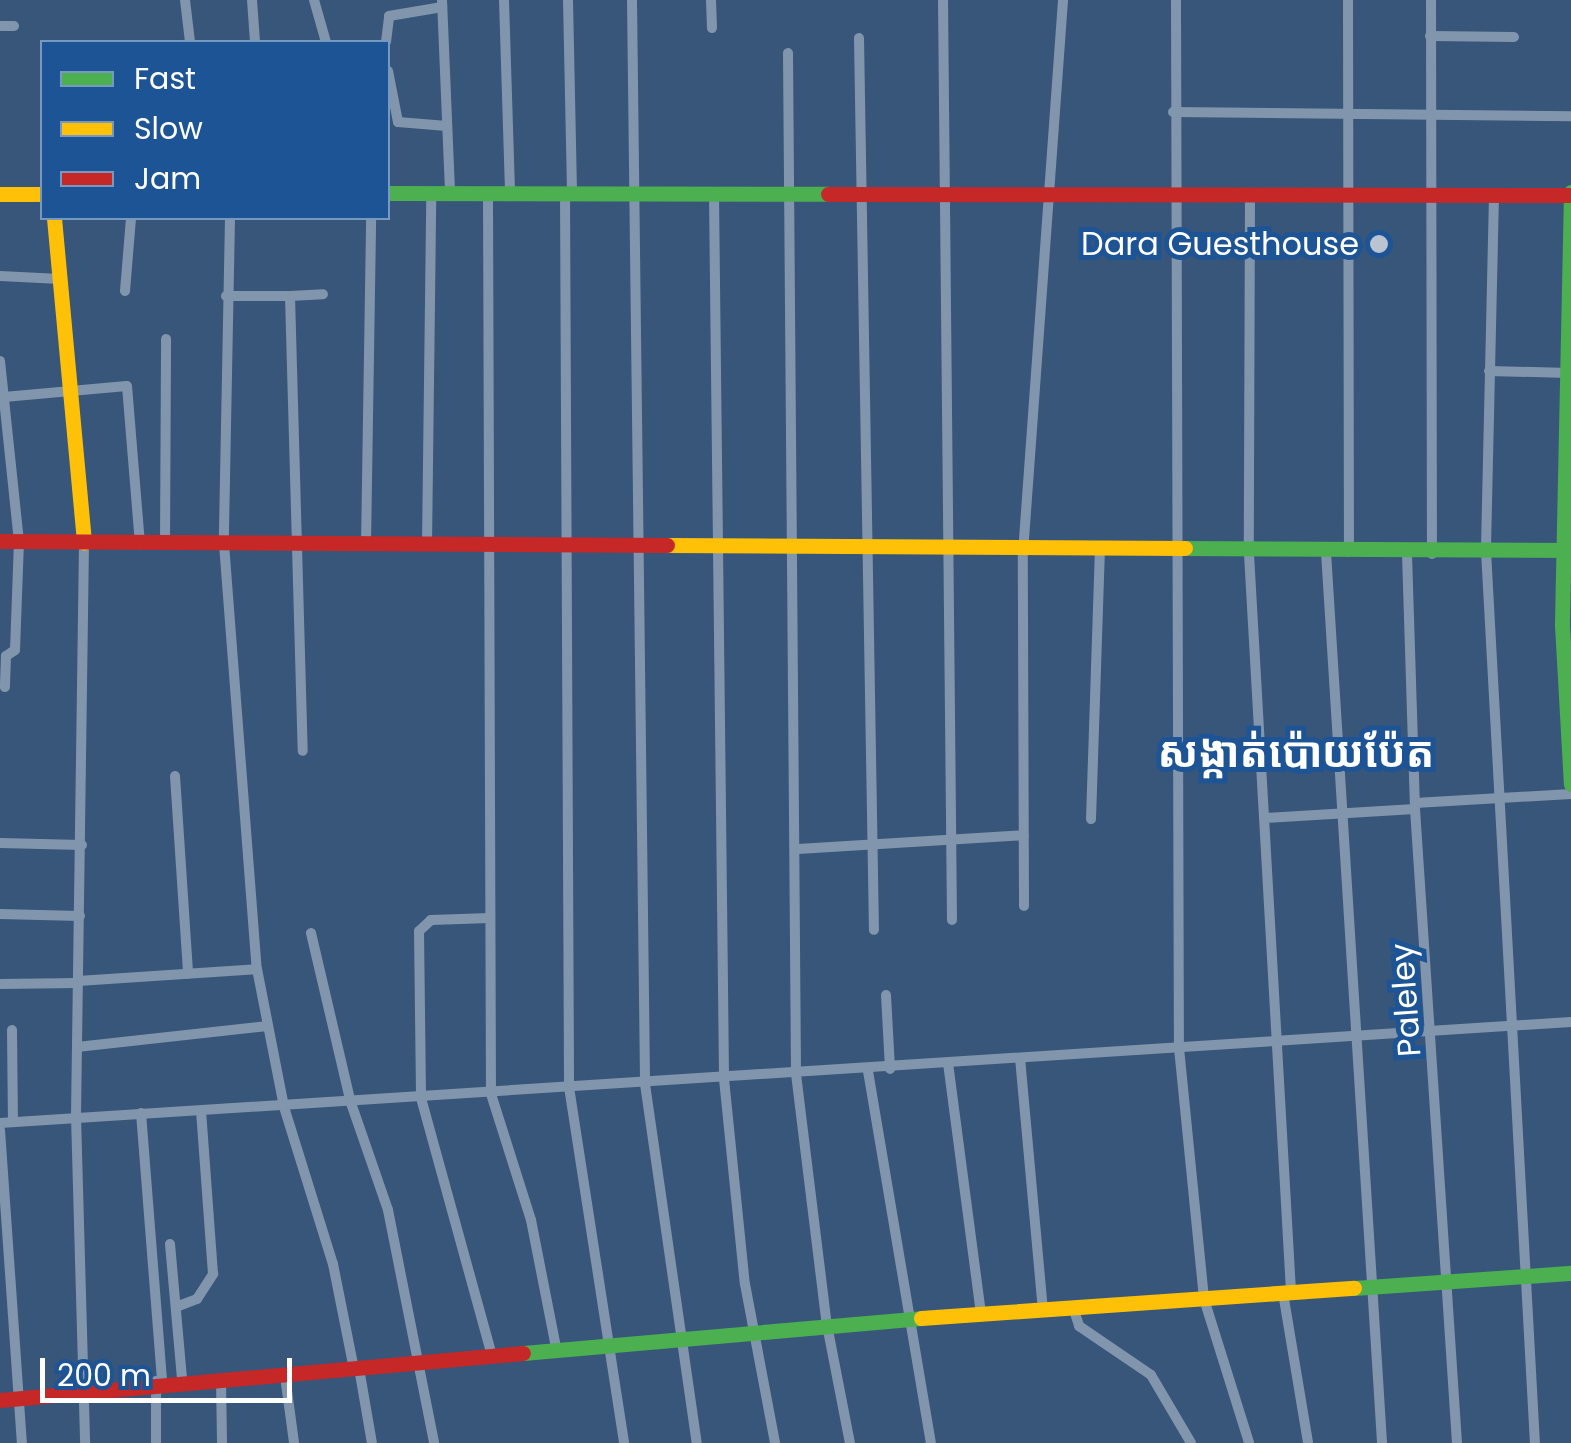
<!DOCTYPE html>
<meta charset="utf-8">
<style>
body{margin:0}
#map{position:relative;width:1571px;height:1443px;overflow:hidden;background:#38567a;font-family:Poppins,"Noto Sans Khmer",sans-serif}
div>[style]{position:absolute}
.street>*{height:10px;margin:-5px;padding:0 5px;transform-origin:5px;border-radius:5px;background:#8196ad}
.fast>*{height:15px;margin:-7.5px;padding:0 7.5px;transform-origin:7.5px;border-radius:7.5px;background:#4caf50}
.slow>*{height:15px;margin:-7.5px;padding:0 7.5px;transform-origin:7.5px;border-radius:7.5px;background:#ffc107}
.jam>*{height:15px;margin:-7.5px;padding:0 7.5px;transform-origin:7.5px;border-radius:7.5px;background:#c62828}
.dots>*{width:28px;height:28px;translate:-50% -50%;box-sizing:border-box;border:5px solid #1d5495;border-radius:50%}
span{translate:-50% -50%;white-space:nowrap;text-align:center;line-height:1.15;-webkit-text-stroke:10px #1d5495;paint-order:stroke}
.poi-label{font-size:32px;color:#fff}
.right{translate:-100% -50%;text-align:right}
.street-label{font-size:32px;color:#fff}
.district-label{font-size:42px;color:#fff;font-weight:700}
.legend{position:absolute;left:40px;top:40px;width:350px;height:180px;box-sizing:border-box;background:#1d5495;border:2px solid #7798bf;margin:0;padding:12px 18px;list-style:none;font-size:30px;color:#fff}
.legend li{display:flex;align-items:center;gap:20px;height:50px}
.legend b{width:50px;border:2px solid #7798bf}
.scale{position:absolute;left:40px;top:1358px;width:252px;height:45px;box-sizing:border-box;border:5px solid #fff;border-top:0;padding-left:12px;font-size:30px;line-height:35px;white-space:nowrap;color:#fff;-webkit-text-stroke:8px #1d5495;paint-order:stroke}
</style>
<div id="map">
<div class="street">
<div style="left:185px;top:0;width:42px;rotate:83.2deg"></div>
<div style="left:252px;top:0;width:42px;rotate:85.9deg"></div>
<div style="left:314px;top:0;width:44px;rotate:74.1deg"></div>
<div style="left:442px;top:0;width:194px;rotate:87.6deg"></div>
<div style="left:504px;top:0;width:194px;rotate:88.2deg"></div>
<div style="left:568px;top:0;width:194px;rotate:88.8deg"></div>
<div style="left:632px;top:0;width:1084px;rotate:89.31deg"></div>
<div style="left:645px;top:1084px;width:363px;rotate:81.8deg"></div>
<div style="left:711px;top:0;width:28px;rotate:88deg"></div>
<div style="left:943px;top:0;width:920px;rotate:89.44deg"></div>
<div style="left:1176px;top:0;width:1048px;rotate:89.84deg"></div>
<div style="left:1179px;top:1048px;width:252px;rotate:84.3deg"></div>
<div style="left:1204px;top:1299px;width:151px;rotate:72.6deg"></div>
<div style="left:1348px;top:0;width:552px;rotate:89.9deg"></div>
<div style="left:1431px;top:0;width:554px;rotate:89.9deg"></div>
<div style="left:0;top:26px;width:14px"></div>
<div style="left:1430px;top:36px;width:84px;rotate:0.7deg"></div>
<div style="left:859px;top:38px;width:892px;rotate:89.04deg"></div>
<div style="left:386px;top:42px;width:26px;rotate:-83deg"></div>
<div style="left:389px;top:16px;width:54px;rotate:-9.6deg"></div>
<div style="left:788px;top:53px;width:1021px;rotate:89.55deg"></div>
<div style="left:796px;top:1074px;width:253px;rotate:83deg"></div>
<div style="left:827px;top:1325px;width:120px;rotate:79deg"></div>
<div style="left:388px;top:71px;width:52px;rotate:78.9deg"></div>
<div style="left:398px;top:122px;width:49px;rotate:4.7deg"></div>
<div style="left:1173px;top:112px;width:398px;rotate:0.6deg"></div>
<div style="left:488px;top:194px;width:900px;rotate:89.81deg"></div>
<div style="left:491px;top:1094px;width:132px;rotate:72.4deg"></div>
<div style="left:531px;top:1220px;width:130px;rotate:78.9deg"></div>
<div style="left:565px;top:194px;width:893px;rotate:89.74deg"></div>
<div style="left:569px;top:1087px;width:360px;rotate:81.2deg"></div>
<div style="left:714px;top:194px;width:885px;rotate:89.35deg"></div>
<div style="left:724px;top:1079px;width:206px;rotate:84.2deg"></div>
<div style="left:745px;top:1284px;width:162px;rotate:79.3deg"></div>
<div style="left:1250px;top:195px;width:359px;rotate:90.2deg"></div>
<div style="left:1249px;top:554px;width:739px;rotate:86.74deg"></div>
<div style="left:1494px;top:195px;width:356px;rotate:91.3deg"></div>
<div style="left:1486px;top:551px;width:893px;rotate:86.86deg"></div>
<div style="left:230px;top:218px;width:326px;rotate:91.1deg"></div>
<div style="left:224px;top:544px;width:426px;rotate:85.6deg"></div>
<div style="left:257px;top:969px;width:141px;rotate:78.9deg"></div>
<div style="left:284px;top:1107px;width:164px;rotate:72.7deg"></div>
<div style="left:333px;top:1264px;width:107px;rotate:78.7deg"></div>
<div style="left:0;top:276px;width:60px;rotate:2.9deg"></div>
<div style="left:125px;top:291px;width:73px;rotate:-85.3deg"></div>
<div style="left:226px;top:296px;width:64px"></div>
<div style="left:290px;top:296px;width:455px;rotate:88.4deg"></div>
<div style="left:290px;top:296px;width:33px;rotate:-3deg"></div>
<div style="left:0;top:361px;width:181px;rotate:84deg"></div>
<div style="left:19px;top:541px;width:109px;rotate:92.1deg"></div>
<div style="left:15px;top:650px;width:11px;rotate:146deg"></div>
<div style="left:6px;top:656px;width:31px;rotate:92deg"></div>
<div style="left:1489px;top:371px;width:80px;rotate:1.4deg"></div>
<div style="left:4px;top:397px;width:123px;rotate:-5.1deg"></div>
<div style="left:127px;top:386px;width:159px;rotate:85.3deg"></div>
<div style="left:84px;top:543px;width:573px;rotate:90.8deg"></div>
<div style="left:76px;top:1116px;width:327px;rotate:88.4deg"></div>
<div style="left:165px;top:544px;width:205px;rotate:-89.7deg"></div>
<div style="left:366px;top:545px;width:327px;rotate:-89.1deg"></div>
<div style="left:427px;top:546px;width:352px;rotate:-89.3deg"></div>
<div style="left:1326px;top:552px;width:893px;rotate:86.4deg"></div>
<div style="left:1407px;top:554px;width:255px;rotate:88.2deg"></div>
<div style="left:1415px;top:809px;width:635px;rotate:86.21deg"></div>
<div style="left:175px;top:776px;width:198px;rotate:86.2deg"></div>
<div style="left:1415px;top:803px;width:156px;rotate:-3.3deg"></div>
<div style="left:1265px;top:818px;width:150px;rotate:-3.4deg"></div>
<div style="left:1091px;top:819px;width:267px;rotate:-88.1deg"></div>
<div style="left:0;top:843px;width:82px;rotate:1.4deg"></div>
<div style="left:798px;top:849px;width:226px;rotate:-3.5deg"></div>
<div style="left:1024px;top:906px;width:353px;rotate:-90.2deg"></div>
<div style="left:1023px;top:553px;width:554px;rotate:-85.86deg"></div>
<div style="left:0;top:914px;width:80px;rotate:1.4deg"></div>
<div style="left:490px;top:918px;width:59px;rotate:178.1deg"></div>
<div style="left:431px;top:920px;width:16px;rotate:137deg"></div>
<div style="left:419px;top:931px;width:167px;rotate:89.3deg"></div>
<div style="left:421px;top:1098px;width:268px;rotate:74.6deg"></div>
<div style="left:311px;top:933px;width:175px;rotate:76.8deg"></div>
<div style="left:351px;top:1103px;width:113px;rotate:70.9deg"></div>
<div style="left:388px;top:1210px;width:237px;rotate:78.8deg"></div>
<div style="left:78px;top:981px;width:179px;rotate:-3.8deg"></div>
<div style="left:0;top:984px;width:78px;rotate:-0.7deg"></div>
<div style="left:886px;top:995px;width:74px;rotate:86.9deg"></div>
<div style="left:12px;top:1030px;width:92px;rotate:89.4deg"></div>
<div style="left:77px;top:1047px;width:192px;rotate:-6.3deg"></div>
<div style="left:1020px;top:1058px;width:252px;rotate:84.8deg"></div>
<div style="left:948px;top:1063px;width:254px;rotate:82.5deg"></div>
<div style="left:868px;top:1071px;width:377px;rotate:80.4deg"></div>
<div style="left:141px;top:1113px;width:268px;rotate:85.5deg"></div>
<div style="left:0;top:1123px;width:1574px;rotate:-3.68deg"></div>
<div style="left:0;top:1130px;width:314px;rotate:86deg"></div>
<div style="left:170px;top:1244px;width:135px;rotate:84.9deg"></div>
<div style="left:1283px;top:1293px;width:152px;rotate:80.5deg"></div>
<div style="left:176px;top:1307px;width:22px;rotate:-21deg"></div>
<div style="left:197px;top:1299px;width:30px;rotate:-57deg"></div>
<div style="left:213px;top:1274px;width:163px;rotate:-94.2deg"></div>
<div style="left:1073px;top:1307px;width:20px;rotate:72deg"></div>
<div style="left:1079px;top:1326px;width:87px;rotate:34.2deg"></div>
<div style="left:1151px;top:1375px;width:79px;rotate:59.5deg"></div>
<div style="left:359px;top:1368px;width:76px;rotate:80.2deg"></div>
<div style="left:285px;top:1376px;width:68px;rotate:82.3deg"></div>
<div style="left:221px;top:1379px;width:64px;rotate:89.1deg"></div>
<div style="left:156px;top:1381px;width:62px;rotate:90deg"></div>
</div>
<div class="fast">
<div style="left:1571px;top:192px;width:433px;rotate:91.2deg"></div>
<div style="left:1562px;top:625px;width:159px;rotate:86.8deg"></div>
<div style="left:388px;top:193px;width:440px;rotate:0.1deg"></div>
<div style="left:1185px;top:548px;width:386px;rotate:0.3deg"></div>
<div style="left:1354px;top:1288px;width:218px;rotate:-4deg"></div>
<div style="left:523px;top:1353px;width:400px;rotate:-5deg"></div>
</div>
<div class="slow">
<div style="left:0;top:194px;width:42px"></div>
<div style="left:54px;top:218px;width:326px;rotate:84.7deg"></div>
<div style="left:667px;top:545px;width:518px;rotate:0.33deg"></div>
<div style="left:921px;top:1318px;width:434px;rotate:-4deg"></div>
</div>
<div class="jam">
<div style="left:828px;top:194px;width:743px;rotate:0.08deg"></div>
<div style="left:0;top:541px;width:667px;rotate:0.34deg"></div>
<div style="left:0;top:1400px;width:525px;rotate:-5.14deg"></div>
</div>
<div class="dots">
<div style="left:1379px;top:244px;background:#b9c4d0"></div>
</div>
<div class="poi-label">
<span class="right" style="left:1359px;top:244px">Dara Guesthouse</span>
</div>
<div class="street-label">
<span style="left:1406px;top:1000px;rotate:-94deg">Paleley</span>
</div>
<div class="district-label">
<span style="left:1296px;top:753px">សង្កាត់ប៉ោយប៉ែត</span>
</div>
<ul class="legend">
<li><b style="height:12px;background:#4caf50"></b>Fast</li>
<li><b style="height:12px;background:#ffc107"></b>Slow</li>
<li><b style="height:12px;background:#c62828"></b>Jam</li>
</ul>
<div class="scale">200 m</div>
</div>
